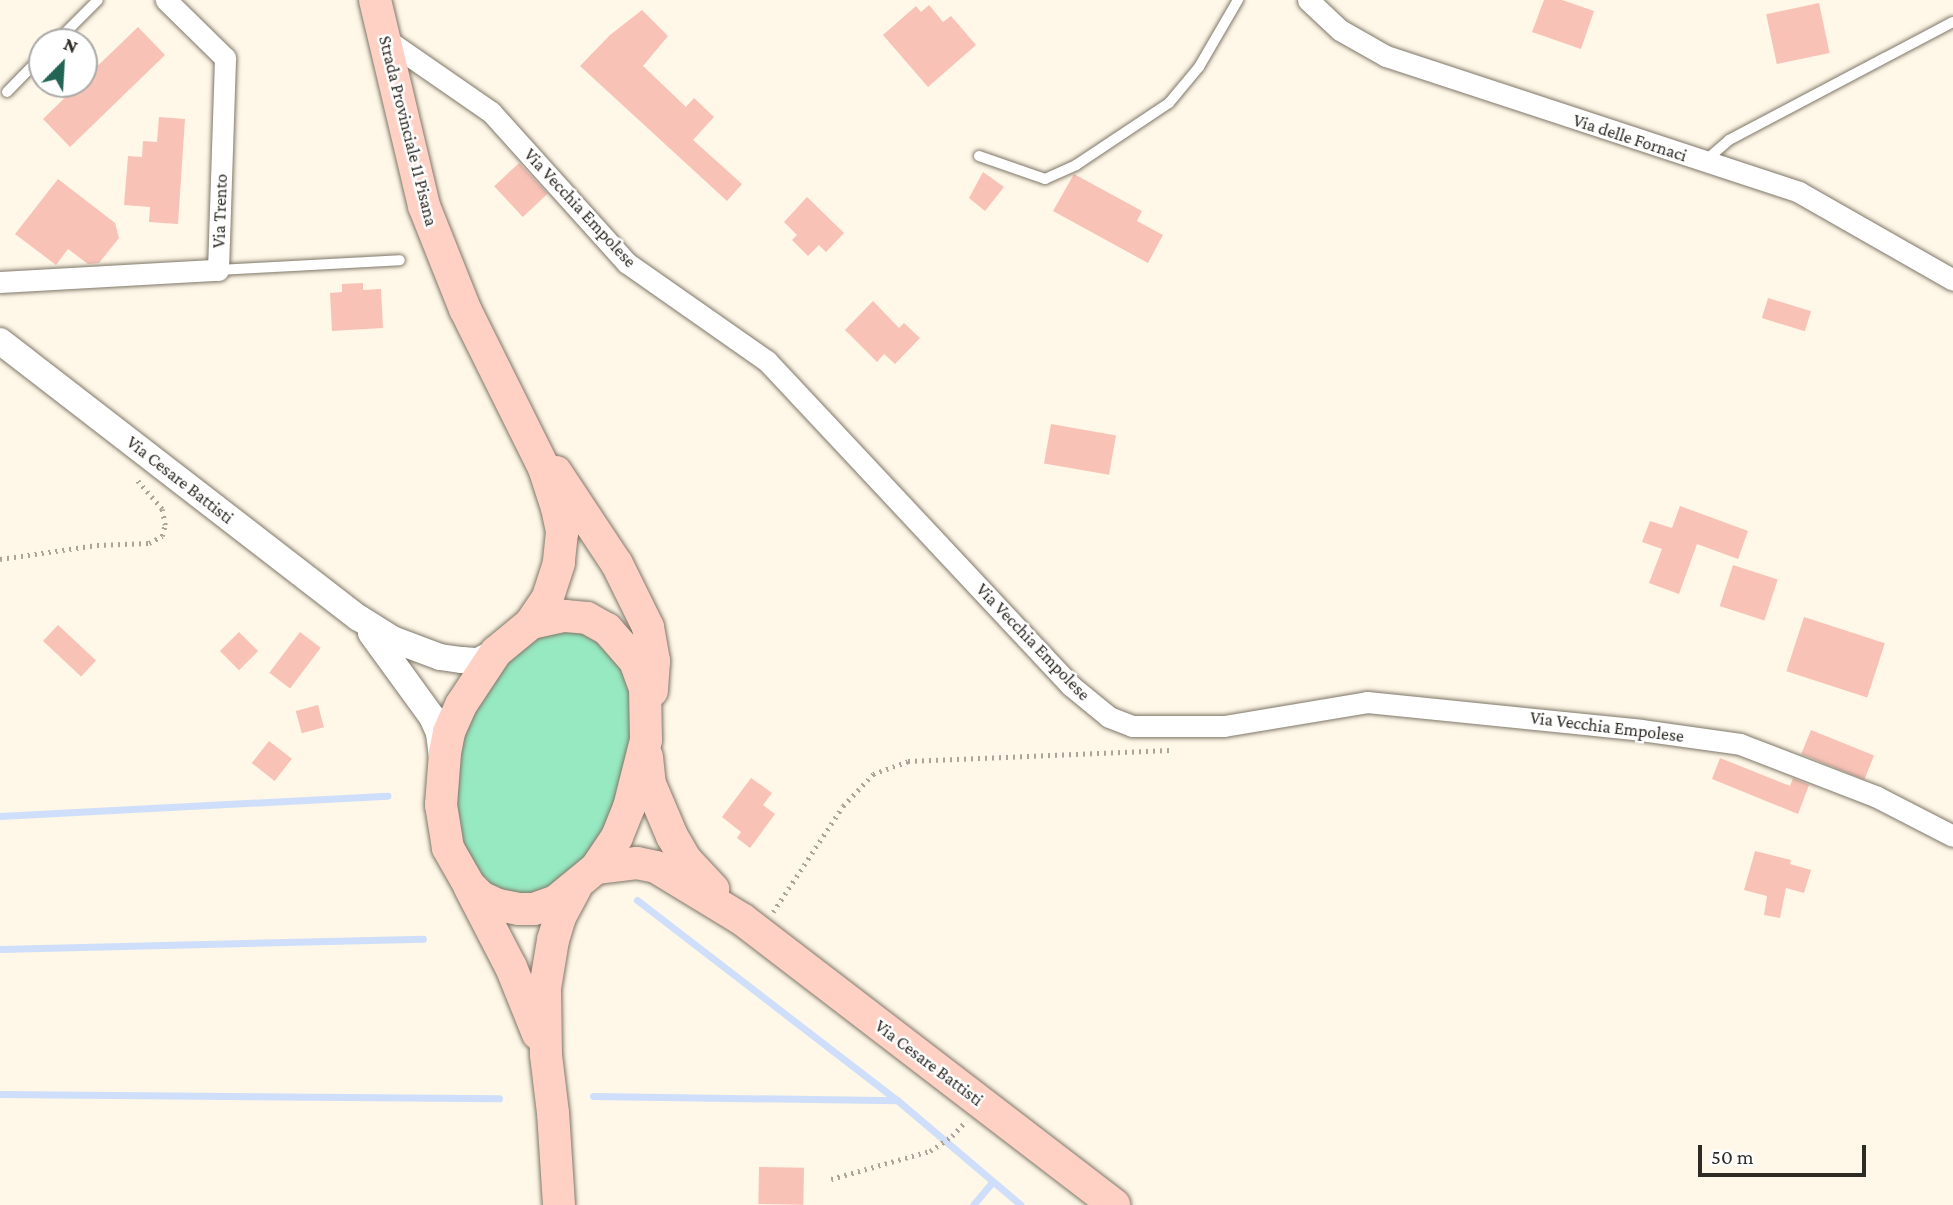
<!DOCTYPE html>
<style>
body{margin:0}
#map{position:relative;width:1953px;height:1205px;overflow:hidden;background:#fff7e7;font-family:"Crimson Pro",serif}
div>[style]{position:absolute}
.green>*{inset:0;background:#96e9c1}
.stream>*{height:7px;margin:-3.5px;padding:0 3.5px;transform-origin:3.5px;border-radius:3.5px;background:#cfdefb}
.building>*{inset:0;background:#f9c2b7;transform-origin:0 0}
.path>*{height:4.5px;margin-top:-2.25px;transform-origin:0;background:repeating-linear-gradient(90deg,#aaa499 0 2px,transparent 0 7px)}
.roads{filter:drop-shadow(0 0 2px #7e7769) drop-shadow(0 0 2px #7e7769)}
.service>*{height:10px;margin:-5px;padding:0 5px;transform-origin:5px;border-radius:5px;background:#fff}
.minor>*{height:21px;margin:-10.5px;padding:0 10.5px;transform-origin:10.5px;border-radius:10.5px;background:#fff}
.tertiary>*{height:26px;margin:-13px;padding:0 13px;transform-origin:13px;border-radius:13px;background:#fff}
.primary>*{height:32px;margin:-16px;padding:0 16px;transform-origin:16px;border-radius:16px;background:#fed1c4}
span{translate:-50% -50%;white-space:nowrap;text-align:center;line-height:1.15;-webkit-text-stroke:5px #fff;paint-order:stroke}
.street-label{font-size:18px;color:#2e2b25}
.north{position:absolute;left:28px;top:28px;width:70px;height:70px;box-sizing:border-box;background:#fff;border:2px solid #abaaa8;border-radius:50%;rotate:24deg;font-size:19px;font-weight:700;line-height:28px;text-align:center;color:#2e2b25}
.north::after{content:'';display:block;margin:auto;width:24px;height:32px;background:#226555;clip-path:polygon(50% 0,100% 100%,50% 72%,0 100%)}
.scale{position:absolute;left:1698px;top:1145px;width:168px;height:32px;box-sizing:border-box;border:4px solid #2e2b25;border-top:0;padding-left:9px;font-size:21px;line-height:24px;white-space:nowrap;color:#2e2b25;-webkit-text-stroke:5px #fff;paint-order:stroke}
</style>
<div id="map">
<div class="green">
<div style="clip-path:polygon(552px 631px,583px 632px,599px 640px,622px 668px,631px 691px,632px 738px,624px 778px,605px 830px,585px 858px,549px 889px,532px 895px,503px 892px,479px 876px,461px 843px,456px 804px,462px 736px,473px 711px,506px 662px,537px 635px)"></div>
</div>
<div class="stream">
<div style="left:0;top:816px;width:388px;rotate:-3deg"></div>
<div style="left:637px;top:900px;width:328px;rotate:37.6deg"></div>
<div style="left:897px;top:1100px;width:162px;rotate:40.3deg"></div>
<div style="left:0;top:949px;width:423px;rotate:-1.4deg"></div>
<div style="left:0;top:1094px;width:499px;rotate:0.5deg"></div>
<div style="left:593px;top:1096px;width:304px;rotate:0.8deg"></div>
<div style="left:973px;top:1205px;width:30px;rotate:-50deg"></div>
</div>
<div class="building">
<div style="clip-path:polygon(1544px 0,1562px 0,1594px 11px,1581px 49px,1532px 32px)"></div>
<div style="left:1819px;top:3px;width:51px;height:54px;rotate:78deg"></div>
<div style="clip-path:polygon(929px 5px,943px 22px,951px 16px,976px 45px,928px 87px,883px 35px,916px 6px,921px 12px)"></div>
<div style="clip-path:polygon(642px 10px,668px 36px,643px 66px,686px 107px,694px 98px,714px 117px,693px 140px,742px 184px,727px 201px,580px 66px,610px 35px)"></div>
<div style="clip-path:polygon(138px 27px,165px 55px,70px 147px,43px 119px,79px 84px,84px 84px,84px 79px)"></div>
<div style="clip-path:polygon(159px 117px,185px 119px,178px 224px,149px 222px,150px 207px,124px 205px,128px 156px,142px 157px,143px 141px,157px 142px)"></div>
<div style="left:519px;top:163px;width:42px;height:34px;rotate:47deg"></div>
<div style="clip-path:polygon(983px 172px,1004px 187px,985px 211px,969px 198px)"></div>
<div style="clip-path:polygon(1074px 174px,1142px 211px,1137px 221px,1163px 235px,1148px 263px,1053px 211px)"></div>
<div style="clip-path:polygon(58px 179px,115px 223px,119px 238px,99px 263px,88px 264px,68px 249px,56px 265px,15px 234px)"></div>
<div style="clip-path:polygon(807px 197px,844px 233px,826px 252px,819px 245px,808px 256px,792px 240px,797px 235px,784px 222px)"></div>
<div style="clip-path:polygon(363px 283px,363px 290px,381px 289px,383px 328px,332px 331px,330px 293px,342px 292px,342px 284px)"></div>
<div style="left:1768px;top:298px;width:45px;height:21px;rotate:17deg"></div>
<div style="clip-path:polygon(873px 301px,899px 328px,904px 323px,920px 338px,895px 364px,884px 354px,877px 362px,845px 330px)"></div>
<div style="left:1051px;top:424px;width:66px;height:40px;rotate:10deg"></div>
<div style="clip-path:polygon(1680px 506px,1748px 531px,1738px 559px,1697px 544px,1679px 594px,1649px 583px,1662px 549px,1642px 542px,1650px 521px,1672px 528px)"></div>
<div style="left:1733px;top:565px;width:47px;height:43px;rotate:18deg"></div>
<div style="left:1804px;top:617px;width:85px;height:57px;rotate:18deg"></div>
<div style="left:58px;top:625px;width:52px;height:22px;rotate:43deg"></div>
<div style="left:239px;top:632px;width:27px;height:27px;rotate:45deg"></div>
<div style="left:300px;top:632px;width:26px;height:51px;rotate:37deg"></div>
<div style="left:318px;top:705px;width:23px;height:23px;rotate:75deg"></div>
<div style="left:1811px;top:730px;width:68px;height:26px;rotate:22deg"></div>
<div style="left:269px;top:741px;width:29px;height:28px;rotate:38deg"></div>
<div style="clip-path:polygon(1720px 758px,1790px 786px,1793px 778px,1809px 785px,1798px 814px,1712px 779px)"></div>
<div style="clip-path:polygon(751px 778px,772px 793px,763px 805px,775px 814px,750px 848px,737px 838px,741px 832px,722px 817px)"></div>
<div style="clip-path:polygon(1755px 851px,1791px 860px,1790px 864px,1811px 870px,1804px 893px,1786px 888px,1780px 918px,1764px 915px,1767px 896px,1744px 890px)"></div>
<div style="left:759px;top:1167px;width:45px;height:37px;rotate:1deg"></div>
</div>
<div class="path">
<div style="left:0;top:559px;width:98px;rotate:-8.2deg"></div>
<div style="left:97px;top:545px;width:52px;rotate:-2.2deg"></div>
<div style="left:149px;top:543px;width:15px;rotate:-28deg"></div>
<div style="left:162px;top:536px;width:11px;rotate:-75deg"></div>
<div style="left:165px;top:525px;width:16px;rotate:-101deg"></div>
<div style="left:162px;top:509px;width:41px;rotate:-131.1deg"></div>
<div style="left:773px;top:912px;width:127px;rotate:-56.6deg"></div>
<div style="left:843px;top:806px;width:44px;rotate:-46.8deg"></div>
<div style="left:873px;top:774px;width:37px;rotate:-20deg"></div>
<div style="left:908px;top:761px;width:262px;rotate:-2.4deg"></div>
<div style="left:831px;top:1179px;width:103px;rotate:-15.8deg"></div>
<div style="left:930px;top:1151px;width:27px;rotate:-34deg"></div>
<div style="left:952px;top:1136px;width:21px;rotate:-47deg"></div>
</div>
<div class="roads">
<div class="service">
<div style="left:56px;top:42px;width:59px;rotate:-45deg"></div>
<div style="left:7px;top:92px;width:50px;rotate:-45.8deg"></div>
<div style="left:979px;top:156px;width:70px;rotate:19.2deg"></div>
<div style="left:1045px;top:179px;width:34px;rotate:-24deg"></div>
<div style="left:1076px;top:165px;width:112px;rotate:-33.7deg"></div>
<div style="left:1169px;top:103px;width:47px;rotate:-50.2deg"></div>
<div style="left:1199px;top:67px;width:78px;rotate:-59.8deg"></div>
<div style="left:1705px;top:161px;width:32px;rotate:-41deg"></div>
<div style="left:1729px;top:140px;width:253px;rotate:-27.8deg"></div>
<div style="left:218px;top:270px;width:182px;rotate:-3.1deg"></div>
</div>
<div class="minor">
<div style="left:1308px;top:0;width:44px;rotate:43.2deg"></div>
<div style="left:1340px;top:30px;width:53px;rotate:29.5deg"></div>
<div style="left:1386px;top:56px;width:435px;rotate:18.2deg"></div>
<div style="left:1799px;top:192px;width:177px;rotate:29.7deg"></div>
<div style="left:384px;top:38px;width:130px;rotate:34.7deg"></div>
<div style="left:491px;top:112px;width:203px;rotate:48deg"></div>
<div style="left:627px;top:263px;width:171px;rotate:35deg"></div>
<div style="left:767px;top:361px;width:444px;rotate:46.9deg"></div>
<div style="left:1070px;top:685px;width:50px;rotate:39.4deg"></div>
<div style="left:1109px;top:717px;width:25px;rotate:21deg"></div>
<div style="left:1132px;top:726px;width:92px"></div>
<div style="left:1224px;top:726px;width:145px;rotate:-9.5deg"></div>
<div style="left:1367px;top:702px;width:275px;rotate:5.8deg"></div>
<div style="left:1641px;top:730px;width:100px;rotate:8deg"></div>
<div style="left:1740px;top:744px;width:147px;rotate:21.1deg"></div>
<div style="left:1877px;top:797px;width:85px;rotate:27.2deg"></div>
<div style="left:0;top:282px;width:218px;rotate:-3.2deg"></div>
<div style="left:218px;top:270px;width:212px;rotate:-88.1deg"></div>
<div style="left:225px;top:58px;width:83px;rotate:-135.5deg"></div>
</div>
<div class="tertiary">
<div style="left:0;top:341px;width:453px;rotate:37.7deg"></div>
<div style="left:359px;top:618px;width:39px;rotate:32deg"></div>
<div style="left:392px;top:639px;width:51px;rotate:20.6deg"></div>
<div style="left:440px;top:657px;width:22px;rotate:8deg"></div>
<div style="left:462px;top:660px;width:16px;rotate:4deg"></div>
<div style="left:478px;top:661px;width:20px;rotate:-27deg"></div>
<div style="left:371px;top:633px;width:104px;rotate:54deg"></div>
<div style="left:432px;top:717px;width:17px;rotate:66deg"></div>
<div style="left:439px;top:733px;width:25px;rotate:83deg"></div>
</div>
<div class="primary">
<div style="left:375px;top:0;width:212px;rotate:76.6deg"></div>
<div style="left:424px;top:206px;width:111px;rotate:68.3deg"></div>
<div style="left:465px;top:309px;width:178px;rotate:63.6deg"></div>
<div style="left:544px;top:468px;width:42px;rotate:72deg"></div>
<div style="left:557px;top:508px;width:25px;rotate:78deg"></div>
<div style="left:562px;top:532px;width:31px;rotate:96deg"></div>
<div style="left:559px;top:563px;width:38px;rotate:108deg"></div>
<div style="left:547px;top:599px;width:29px;rotate:124deg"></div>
<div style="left:556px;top:472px;width:110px;rotate:56.5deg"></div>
<div style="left:617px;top:564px;width:70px;rotate:63.8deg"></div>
<div style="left:648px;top:627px;width:35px;rotate:80deg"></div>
<div style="left:654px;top:661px;width:30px;rotate:94deg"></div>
<div style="left:565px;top:616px;width:22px;rotate:5deg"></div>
<div style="left:587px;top:618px;width:23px;rotate:29deg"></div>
<div style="left:607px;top:629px;width:43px;rotate:48.8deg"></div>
<div style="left:635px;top:661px;width:29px;rotate:70deg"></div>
<div style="left:645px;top:688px;width:52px;rotate:88.9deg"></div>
<div style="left:646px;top:740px;width:69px;rotate:104.2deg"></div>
<div style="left:629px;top:807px;width:32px;rotate:112deg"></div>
<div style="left:617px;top:837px;width:37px;rotate:124deg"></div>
<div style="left:596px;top:868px;width:52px;rotate:140.5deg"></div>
<div style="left:556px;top:901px;width:23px;rotate:160deg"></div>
<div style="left:534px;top:909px;width:15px;rotate:180deg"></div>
<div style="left:519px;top:909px;width:21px;rotate:-169deg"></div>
<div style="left:498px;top:905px;width:19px;rotate:-155deg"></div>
<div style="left:481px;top:897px;width:17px;rotate:-135deg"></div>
<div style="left:469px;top:885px;width:43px;rotate:-119.6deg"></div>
<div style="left:448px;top:848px;width:44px;rotate:-99.2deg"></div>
<div style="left:441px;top:805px;width:52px;rotate:-85.6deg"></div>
<div style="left:445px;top:753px;width:21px;rotate:-79deg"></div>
<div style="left:449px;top:732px;width:30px;rotate:-66deg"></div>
<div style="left:461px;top:705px;width:64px;rotate:-56.6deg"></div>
<div style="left:496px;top:652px;width:45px;rotate:-39.6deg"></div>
<div style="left:531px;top:623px;width:35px;rotate:-12deg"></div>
<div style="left:647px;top:757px;width:27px;rotate:84deg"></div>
<div style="left:650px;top:784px;width:56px;rotate:67.1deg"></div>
<div style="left:672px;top:836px;width:28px;rotate:60deg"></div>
<div style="left:686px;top:860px;width:40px;rotate:47deg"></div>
<div style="left:596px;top:868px;width:41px;rotate:-7deg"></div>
<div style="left:637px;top:863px;width:19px;rotate:12deg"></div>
<div style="left:656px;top:867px;width:102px;rotate:31.3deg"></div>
<div style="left:743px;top:920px;width:468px;rotate:37.5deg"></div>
<div style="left:470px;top:888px;width:89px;rotate:62.6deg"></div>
<div style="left:511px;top:967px;width:72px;rotate:68.1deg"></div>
<div style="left:559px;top:1205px;width:92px;rotate:-93.7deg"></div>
<div style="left:553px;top:1113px;width:58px;rotate:-96.9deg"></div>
<div style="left:546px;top:1055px;width:67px;rotate:-90.9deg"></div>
<div style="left:545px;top:988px;width:49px;rotate:-80.5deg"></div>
<div style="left:553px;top:940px;width:24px;rotate:-73deg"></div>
<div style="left:560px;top:917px;width:34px;rotate:-62deg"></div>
</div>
</div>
<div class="street-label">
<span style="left:408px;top:131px;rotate:76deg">Strada Provinciale 11 Pisana</span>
<span style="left:1630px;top:138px;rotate:18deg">Via delle Fornaci</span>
<span style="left:580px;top:208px;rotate:47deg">Via Vecchia Empolese</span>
<span style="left:220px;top:211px;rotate:-88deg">Via Trento</span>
<span style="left:180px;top:480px;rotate:38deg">Via Cesare Battisti</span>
<span style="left:1033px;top:642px;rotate:46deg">Via Vecchia Empolese</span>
<span style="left:1607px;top:727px;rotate:7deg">Via Vecchia Empolese</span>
<span style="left:929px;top:1063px;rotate:37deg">Via Cesare Battisti</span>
</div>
<div class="north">N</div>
<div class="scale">50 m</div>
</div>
